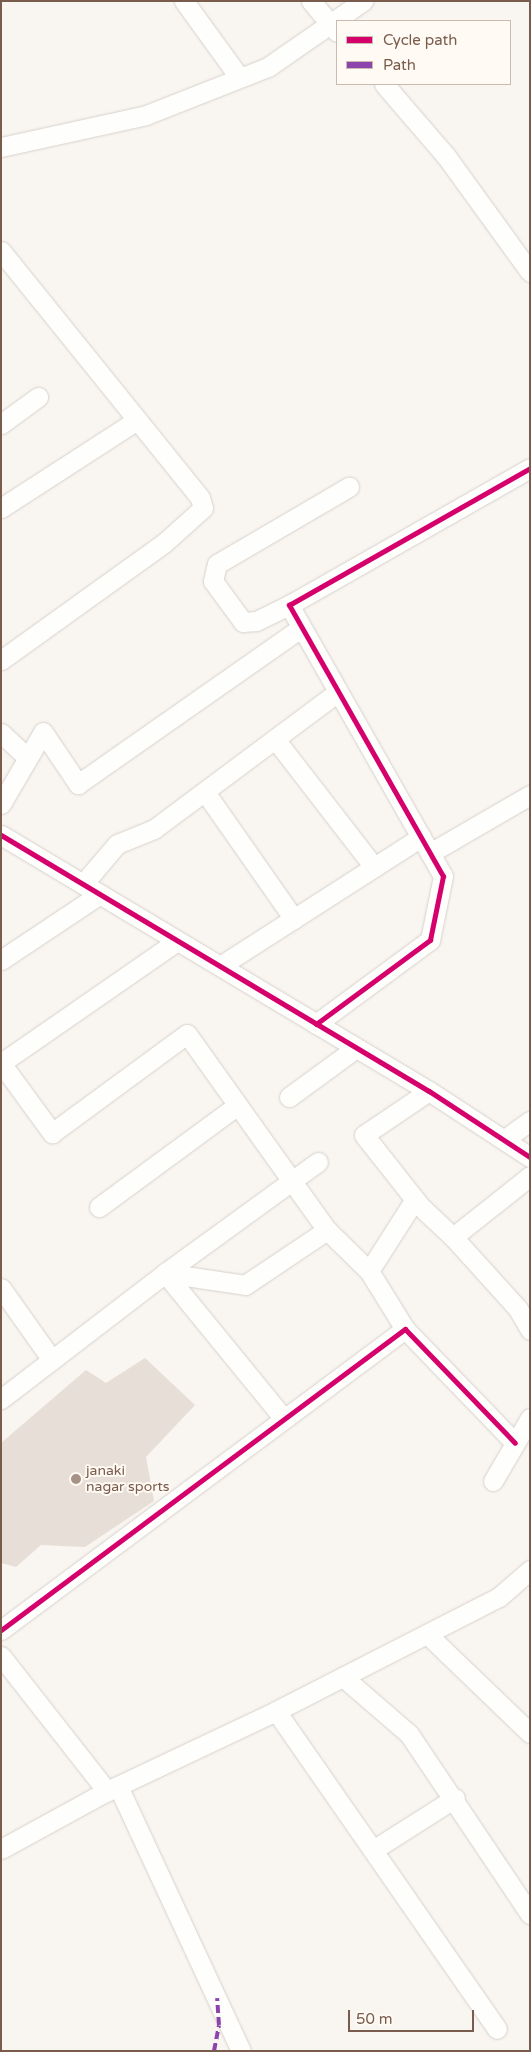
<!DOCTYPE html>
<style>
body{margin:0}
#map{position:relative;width:531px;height:2052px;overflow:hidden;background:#f9f5f0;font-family:"Varela Round",sans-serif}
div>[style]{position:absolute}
.building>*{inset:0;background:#e6ded7}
.roads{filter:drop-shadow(0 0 1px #d7d1cb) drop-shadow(0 0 1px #d7d1cb)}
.minor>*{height:19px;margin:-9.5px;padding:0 9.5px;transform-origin:9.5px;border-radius:9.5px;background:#fefefd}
.quiet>*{height:4px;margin-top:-2px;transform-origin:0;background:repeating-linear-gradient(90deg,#8e44ad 0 8px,transparent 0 12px)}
.cycleway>*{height:5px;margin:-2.5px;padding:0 2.5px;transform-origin:2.5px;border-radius:2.5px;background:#d6006c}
.dots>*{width:14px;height:14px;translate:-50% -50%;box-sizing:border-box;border:2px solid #fffaf3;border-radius:50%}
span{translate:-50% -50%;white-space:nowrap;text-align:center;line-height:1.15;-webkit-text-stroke:4px #fffaf3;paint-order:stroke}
.poi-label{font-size:14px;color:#7a5c4d}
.left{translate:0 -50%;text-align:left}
.frame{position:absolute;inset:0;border:2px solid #7a5c4d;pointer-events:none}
.legend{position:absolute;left:336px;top:20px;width:175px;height:65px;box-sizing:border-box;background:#fffaf3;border:1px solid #cabbb1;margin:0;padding:6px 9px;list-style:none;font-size:15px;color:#7a5c4d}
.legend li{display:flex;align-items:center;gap:10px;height:25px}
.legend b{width:25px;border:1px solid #cabbb1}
.scale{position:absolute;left:348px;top:2010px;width:126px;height:22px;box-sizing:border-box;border:2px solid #7a5c4d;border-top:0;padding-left:6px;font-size:15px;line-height:18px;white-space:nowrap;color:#7a5c4d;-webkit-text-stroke:4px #fffaf3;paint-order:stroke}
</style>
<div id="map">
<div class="building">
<div style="clip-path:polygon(145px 1358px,195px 1405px,146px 1457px,154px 1501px,85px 1547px,41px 1545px,16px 1567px,1px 1563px,1px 1443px,86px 1370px,106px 1383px)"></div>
</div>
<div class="roads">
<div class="minor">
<div style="left:184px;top:1px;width:94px;rotate:54.1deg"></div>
<div style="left:311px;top:1px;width:40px;rotate:50deg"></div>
<div style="left:384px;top:84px;width:95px;rotate:49.3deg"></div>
<div style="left:446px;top:156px;width:143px;rotate:54.1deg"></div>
<div style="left:1px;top:147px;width:148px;rotate:-12.4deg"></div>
<div style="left:146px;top:115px;width:131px;rotate:-21.5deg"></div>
<div style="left:268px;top:67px;width:116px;rotate:-34.8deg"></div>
<div style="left:1px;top:251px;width:317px;rotate:51.1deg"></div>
<div style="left:200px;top:498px;width:10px;rotate:73deg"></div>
<div style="left:203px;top:508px;width:52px;rotate:138.1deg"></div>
<div style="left:164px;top:543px;width:201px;rotate:144.3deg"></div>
<div style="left:1px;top:424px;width:46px;rotate:-36.1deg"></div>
<div style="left:1px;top:508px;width:162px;rotate:-32.9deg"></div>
<div style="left:289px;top:605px;width:37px;rotate:154deg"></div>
<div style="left:256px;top:621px;width:13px;rotate:176deg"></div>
<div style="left:243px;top:622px;width:51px;rotate:-126.2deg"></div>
<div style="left:213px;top:581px;width:17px;rotate:-77deg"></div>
<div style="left:217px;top:564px;width:153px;rotate:-30.3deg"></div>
<div style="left:1px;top:733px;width:35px;rotate:43deg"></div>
<div style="left:275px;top:739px;width:162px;rotate:52.3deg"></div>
<div style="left:205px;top:792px;width:155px;rotate:55deg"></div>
<div style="left:1px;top:804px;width:83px;rotate:-59.7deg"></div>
<div style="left:43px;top:732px;width:63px;rotate:56.1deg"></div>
<div style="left:78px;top:784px;width:272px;rotate:-35deg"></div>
<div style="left:1px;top:835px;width:499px;rotate:30.9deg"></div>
<div style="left:429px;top:1091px;width:121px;rotate:33.2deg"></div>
<div style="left:430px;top:853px;width:116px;rotate:-30.1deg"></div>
<div style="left:83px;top:884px;width:52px;rotate:-49.6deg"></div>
<div style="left:117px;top:844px;width:40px;rotate:-22deg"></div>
<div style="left:154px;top:829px;width:229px;rotate:-36.7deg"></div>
<div style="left:1px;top:960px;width:119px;rotate:-33.7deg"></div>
<div style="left:220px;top:966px;width:239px;rotate:-32.7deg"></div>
<div style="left:316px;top:1024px;width:142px;rotate:-36.4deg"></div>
<div style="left:430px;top:940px;width:65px;rotate:-78.5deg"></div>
<div style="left:443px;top:876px;width:312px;rotate:-119.6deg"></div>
<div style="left:289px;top:605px;width:277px;rotate:-29.6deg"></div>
<div style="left:1px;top:1063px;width:87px;rotate:53.9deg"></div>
<div style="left:52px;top:1133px;width:167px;rotate:-36.3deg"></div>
<div style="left:187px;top:1034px;width:241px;rotate:54.5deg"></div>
<div style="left:1px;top:1063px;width:214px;rotate:-34.7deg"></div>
<div style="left:429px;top:1091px;width:78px;rotate:145.9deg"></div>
<div style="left:364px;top:1135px;width:90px;rotate:51.7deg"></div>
<div style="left:420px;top:1206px;width:45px;rotate:43.2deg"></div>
<div style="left:289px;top:1097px;width:83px;rotate:-36.2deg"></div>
<div style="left:505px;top:1139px;width:31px;rotate:-36deg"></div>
<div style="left:530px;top:1176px;width:98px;rotate:141.6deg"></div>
<div style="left:453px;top:1237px;width:97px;rotate:47.9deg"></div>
<div style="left:518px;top:1309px;width:24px;rotate:60deg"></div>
<div style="left:99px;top:1207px;width:172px;rotate:-36.3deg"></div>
<div style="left:369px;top:1271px;width:68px;rotate:58.2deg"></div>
<div style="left:165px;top:1273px;width:81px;rotate:8.5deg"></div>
<div style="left:245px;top:1285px;width:99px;rotate:-33.9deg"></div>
<div style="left:327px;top:1230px;width:59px;rotate:44.3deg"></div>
<div style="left:369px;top:1271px;width:85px;rotate:-57.4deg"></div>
<div style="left:165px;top:1273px;width:188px;rotate:50.8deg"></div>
<div style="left:1px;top:1288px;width:88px;rotate:54.7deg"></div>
<div style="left:1px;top:1399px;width:207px;rotate:-37.5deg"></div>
<div style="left:165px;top:1273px;width:189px;rotate:-36deg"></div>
<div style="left:493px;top:1481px;width:73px;rotate:-59.6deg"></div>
<div style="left:1px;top:1630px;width:504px;rotate:-36.69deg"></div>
<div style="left:405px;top:1329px;width:158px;rotate:46deg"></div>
<div style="left:427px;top:1634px;width:143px;rotate:43.9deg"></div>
<div style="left:1px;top:1656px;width:172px;rotate:51.9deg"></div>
<div style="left:343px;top:1677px;width:87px;rotate:40.8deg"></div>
<div style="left:409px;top:1734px;width:217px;rotate:56.1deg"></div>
<div style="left:276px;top:1711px;width:387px;rotate:55.2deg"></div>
<div style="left:118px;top:1786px;width:292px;rotate:65.1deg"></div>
<div style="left:1px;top:1849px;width:121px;rotate:-28.7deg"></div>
<div style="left:107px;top:1791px;width:187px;rotate:-25.3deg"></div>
<div style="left:276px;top:1711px;width:250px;rotate:-27.1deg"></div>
<div style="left:499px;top:1597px;width:41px;rotate:-41.1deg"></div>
<div style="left:373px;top:1850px;width:97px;rotate:-32.4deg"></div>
</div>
</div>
<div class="quiet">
<div style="left:214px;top:2051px;width:26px;rotate:-79deg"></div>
<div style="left:219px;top:2025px;width:27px;rotate:-94deg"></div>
</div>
<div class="cycleway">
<div style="left:1px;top:835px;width:499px;rotate:30.9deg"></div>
<div style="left:429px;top:1091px;width:121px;rotate:33.2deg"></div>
<div style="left:316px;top:1024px;width:142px;rotate:-36.4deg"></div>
<div style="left:430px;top:940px;width:65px;rotate:-78.5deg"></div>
<div style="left:443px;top:876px;width:312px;rotate:-119.6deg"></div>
<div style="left:289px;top:605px;width:277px;rotate:-29.6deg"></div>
<div style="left:1px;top:1630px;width:504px;rotate:-36.69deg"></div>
<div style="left:405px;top:1329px;width:158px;rotate:46deg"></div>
</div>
<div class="dots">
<div style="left:76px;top:1479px;background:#a69286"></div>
</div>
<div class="poi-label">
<span class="left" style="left:86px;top:1479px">janaki<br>nagar sports</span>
</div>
<div class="frame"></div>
<ul class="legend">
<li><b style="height:6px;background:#d6006c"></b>Cycle path</li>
<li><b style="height:6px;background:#8e44ad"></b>Path</li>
</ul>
<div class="scale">50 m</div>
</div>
